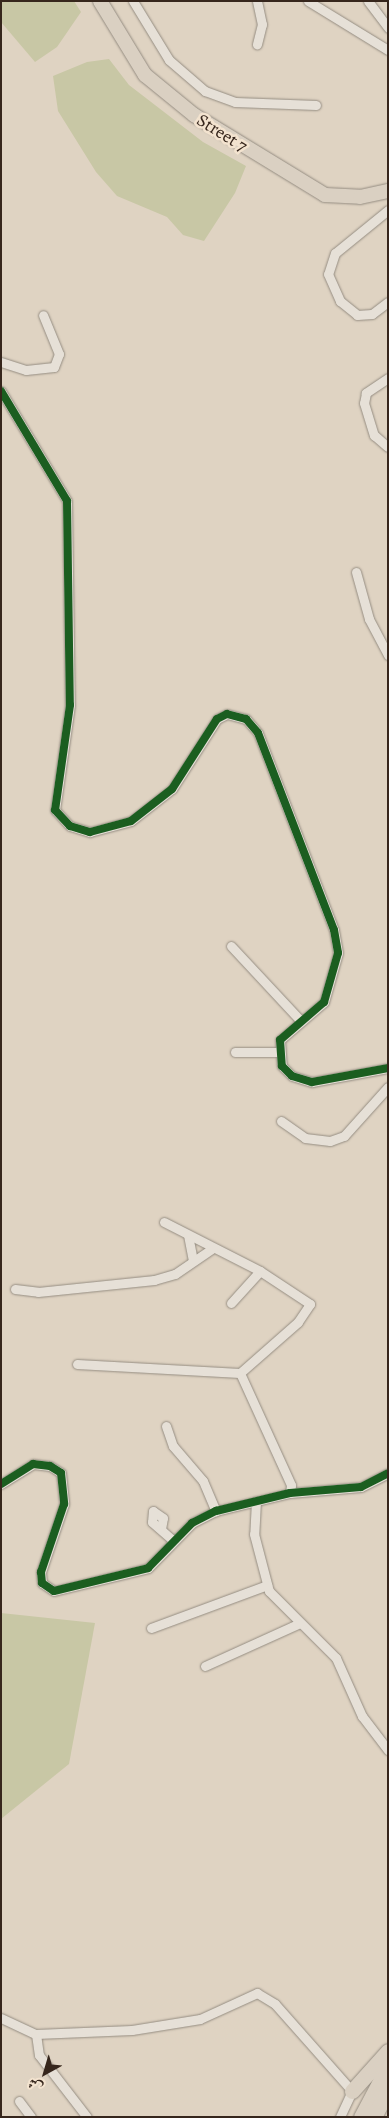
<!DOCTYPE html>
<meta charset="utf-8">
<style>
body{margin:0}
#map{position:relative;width:389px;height:2118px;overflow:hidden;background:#dfd3c2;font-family:Alegreya,Amiri,serif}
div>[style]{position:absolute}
.green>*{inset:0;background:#c8c7a5}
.roads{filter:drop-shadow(0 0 1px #958d82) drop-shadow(0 0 1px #958d82)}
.minor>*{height:9px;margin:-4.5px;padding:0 4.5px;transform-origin:4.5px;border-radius:4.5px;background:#e6e0d7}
.primary>*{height:14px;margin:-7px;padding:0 7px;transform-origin:7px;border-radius:7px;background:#dad0c2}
.motorway>*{height:15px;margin:-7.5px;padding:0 7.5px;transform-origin:7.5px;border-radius:7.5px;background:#dad0c2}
.cycleway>*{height:8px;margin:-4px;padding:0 4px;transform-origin:4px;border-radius:4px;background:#1b5e20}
span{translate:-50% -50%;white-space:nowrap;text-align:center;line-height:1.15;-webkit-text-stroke:5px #f3e3cf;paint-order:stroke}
.street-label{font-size:18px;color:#36261c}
.frame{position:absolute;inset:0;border:2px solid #36261c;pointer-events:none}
.north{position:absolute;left:20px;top:2048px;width:50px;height:50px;-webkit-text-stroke:4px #f3e3cf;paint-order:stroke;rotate:219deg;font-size:14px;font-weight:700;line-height:20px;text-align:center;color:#36261c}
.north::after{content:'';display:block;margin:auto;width:18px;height:22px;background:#36261c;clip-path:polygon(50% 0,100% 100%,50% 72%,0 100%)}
</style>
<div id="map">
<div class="green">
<div style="clip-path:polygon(1px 1px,74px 1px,81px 12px,57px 47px,35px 62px,1px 22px)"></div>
<div style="clip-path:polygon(109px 59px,129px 85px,203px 142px,246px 166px,235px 193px,204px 241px,183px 235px,167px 217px,117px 196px,96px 172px,58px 111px,53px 76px,87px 62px)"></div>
<div style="clip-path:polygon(1px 1613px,95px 1623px,69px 1764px,1px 1819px)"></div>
</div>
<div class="roads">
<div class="minor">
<div style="left:133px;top:1px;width:69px;rotate:58.6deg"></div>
<div style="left:169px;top:60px;width:48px;rotate:40.7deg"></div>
<div style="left:205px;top:91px;width:32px;rotate:20deg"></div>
<div style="left:235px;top:102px;width:81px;rotate:2.1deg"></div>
<div style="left:257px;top:1px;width:24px;rotate:78deg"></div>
<div style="left:262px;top:24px;width:21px;rotate:104deg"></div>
<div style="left:308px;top:1px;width:94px;rotate:31.5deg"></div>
<div style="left:368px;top:1px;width:34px;rotate:53deg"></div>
<div style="left:388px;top:210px;width:68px;rotate:140.9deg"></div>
<div style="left:335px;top:253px;width:22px;rotate:108deg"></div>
<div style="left:328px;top:274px;width:30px;rotate:66deg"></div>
<div style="left:340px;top:301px;width:22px;rotate:39deg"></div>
<div style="left:357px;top:315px;width:15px;rotate:-4deg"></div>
<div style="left:372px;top:314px;width:20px;rotate:-37deg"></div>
<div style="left:1px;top:362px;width:26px;rotate:18deg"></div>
<div style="left:26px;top:370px;width:28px;rotate:-6deg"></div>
<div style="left:54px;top:367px;width:14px;rotate:-69deg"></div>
<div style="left:59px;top:354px;width:42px;rotate:-112.3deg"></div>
<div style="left:388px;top:378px;width:27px;rotate:146deg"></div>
<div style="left:366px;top:393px;width:10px;rotate:101deg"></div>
<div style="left:364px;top:403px;width:34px;rotate:73deg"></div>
<div style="left:374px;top:435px;width:18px;rotate:41deg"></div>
<div style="left:1px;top:391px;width:128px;rotate:59deg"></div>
<div style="left:67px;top:501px;width:204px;rotate:89.2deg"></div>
<div style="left:70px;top:705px;width:106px;rotate:98.1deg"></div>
<div style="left:55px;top:810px;width:22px;rotate:47deg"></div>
<div style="left:70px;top:826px;width:21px;rotate:17deg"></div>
<div style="left:90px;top:832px;width:42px;rotate:-15deg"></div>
<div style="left:131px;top:821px;width:52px;rotate:-38deg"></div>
<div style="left:172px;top:789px;width:83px;rotate:-57.3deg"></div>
<div style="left:217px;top:719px;width:11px;rotate:-27deg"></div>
<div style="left:227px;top:714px;width:20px;rotate:15deg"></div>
<div style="left:246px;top:719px;width:18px;rotate:49deg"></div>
<div style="left:258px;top:733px;width:211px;rotate:68.9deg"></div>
<div style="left:334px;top:930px;width:23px;rotate:80deg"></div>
<div style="left:338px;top:953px;width:51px;rotate:105.9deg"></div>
<div style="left:324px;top:1002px;width:58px;rotate:139.2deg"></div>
<div style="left:280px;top:1040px;width:26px;rotate:86deg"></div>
<div style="left:282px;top:1066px;width:14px;rotate:45deg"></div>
<div style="left:292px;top:1076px;width:21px;rotate:17deg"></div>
<div style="left:312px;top:1082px;width:77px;rotate:-10.4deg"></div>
<div style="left:356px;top:572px;width:49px;rotate:74.5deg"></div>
<div style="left:369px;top:619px;width:41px;rotate:62.2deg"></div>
<div style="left:231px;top:946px;width:103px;rotate:47deg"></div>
<div style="left:235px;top:1052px;width:44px"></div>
<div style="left:281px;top:1121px;width:29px;rotate:35deg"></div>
<div style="left:305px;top:1138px;width:25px;rotate:7deg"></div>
<div style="left:330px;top:1141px;width:15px;rotate:-20deg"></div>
<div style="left:344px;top:1136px;width:66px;rotate:-48.1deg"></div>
<div style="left:164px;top:1222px;width:108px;rotate:27deg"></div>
<div style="left:188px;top:1235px;width:25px;rotate:79deg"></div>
<div style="left:15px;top:1289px;width:23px;rotate:7deg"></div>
<div style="left:38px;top:1292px;width:117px;rotate:-5.9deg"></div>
<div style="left:154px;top:1280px;width:22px;rotate:-16deg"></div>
<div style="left:175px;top:1274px;width:46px;rotate:-34.4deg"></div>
<div style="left:231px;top:1303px;width:43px;rotate:-47.8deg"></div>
<div style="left:260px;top:1271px;width:60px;rotate:33.4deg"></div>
<div style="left:310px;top:1304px;width:22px;rotate:124deg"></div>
<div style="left:298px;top:1322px;width:77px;rotate:138.7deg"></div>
<div style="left:77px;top:1364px;width:163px;rotate:3.2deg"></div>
<div style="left:240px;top:1373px;width:123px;rotate:65.5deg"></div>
<div style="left:291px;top:1485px;width:8px;rotate:97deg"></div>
<div style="left:166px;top:1426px;width:21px;rotate:71deg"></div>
<div style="left:173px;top:1446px;width:46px;rotate:49.4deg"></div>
<div style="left:203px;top:1481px;width:33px;rotate:67deg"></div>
<div style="left:1px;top:1484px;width:38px;rotate:-32deg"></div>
<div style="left:33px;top:1464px;width:17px;rotate:7deg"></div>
<div style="left:50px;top:1466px;width:13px;rotate:32deg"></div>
<div style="left:61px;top:1473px;width:31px;rotate:84deg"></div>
<div style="left:64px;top:1504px;width:72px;rotate:108.7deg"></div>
<div style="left:41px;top:1572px;width:11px;rotate:85deg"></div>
<div style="left:42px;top:1583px;width:14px;rotate:34deg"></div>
<div style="left:54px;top:1591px;width:97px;rotate:-13.7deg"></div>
<div style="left:148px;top:1568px;width:63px;rotate:-45.6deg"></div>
<div style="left:192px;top:1523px;width:27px;rotate:-27deg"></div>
<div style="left:216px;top:1511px;width:76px;rotate:-13.7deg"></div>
<div style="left:290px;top:1493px;width:71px;rotate:-4.8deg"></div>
<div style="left:361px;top:1487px;width:30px;rotate:-27deg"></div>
<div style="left:256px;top:1501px;width:33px;rotate:93deg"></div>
<div style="left:254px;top:1534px;width:59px;rotate:75.3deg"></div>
<div style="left:269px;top:1591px;width:95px;rotate:45deg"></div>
<div style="left:336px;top:1658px;width:64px;rotate:65.9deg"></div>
<div style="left:362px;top:1716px;width:43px;rotate:52.6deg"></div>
<div style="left:161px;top:1529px;width:11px;rotate:-80deg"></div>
<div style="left:163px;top:1518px;width:12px;rotate:-145deg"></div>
<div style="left:153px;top:1511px;width:11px;rotate:95deg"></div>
<div style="left:152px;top:1522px;width:29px;rotate:41deg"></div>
<div style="left:151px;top:1628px;width:124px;rotate:-20.3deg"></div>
<div style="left:205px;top:1666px;width:104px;rotate:-24.4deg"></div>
<div style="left:1px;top:2018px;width:38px;rotate:25deg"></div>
<div style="left:36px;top:2034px;width:96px;rotate:-2.4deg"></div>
<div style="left:132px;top:2030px;width:69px;rotate:-9.2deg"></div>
<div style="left:200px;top:2019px;width:63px;rotate:-24.5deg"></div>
<div style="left:257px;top:1993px;width:21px;rotate:31deg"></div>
<div style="left:275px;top:2004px;width:116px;rotate:48.5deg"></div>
<div style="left:352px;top:2091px;width:29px;rotate:115deg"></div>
<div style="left:36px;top:2034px;width:21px;rotate:82deg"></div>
<div style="left:39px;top:2055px;width:78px;rotate:52.3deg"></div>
<div style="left:19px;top:2101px;width:20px;rotate:53deg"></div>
</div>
<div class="primary">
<div style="left:100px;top:1px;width:87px;rotate:58.7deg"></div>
<div style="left:145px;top:75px;width:63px;rotate:39.2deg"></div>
<div style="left:194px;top:115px;width:153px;rotate:31.4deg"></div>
<div style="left:325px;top:195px;width:35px;rotate:3deg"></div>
<div style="left:360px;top:197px;width:29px;rotate:-12deg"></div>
</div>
<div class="motorway">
<div style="left:352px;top:2091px;width:54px;rotate:-48deg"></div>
<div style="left:361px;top:2117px;width:58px;rotate:-62.1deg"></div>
<div style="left:374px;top:2117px;width:30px;rotate:-63deg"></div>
</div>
</div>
<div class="cycleway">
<div style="left:1px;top:391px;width:128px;rotate:59deg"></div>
<div style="left:67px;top:501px;width:204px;rotate:89.2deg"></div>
<div style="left:70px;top:705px;width:106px;rotate:98.1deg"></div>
<div style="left:55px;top:810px;width:22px;rotate:47deg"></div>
<div style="left:70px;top:826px;width:21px;rotate:17deg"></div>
<div style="left:90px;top:832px;width:42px;rotate:-15deg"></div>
<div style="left:131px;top:821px;width:52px;rotate:-38deg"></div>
<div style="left:172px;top:789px;width:83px;rotate:-57.3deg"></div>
<div style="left:217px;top:719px;width:11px;rotate:-27deg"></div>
<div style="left:227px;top:714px;width:20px;rotate:15deg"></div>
<div style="left:246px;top:719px;width:18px;rotate:49deg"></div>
<div style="left:258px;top:733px;width:211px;rotate:68.9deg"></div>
<div style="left:334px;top:930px;width:23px;rotate:80deg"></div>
<div style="left:338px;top:953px;width:51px;rotate:105.9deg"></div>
<div style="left:324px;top:1002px;width:58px;rotate:139.2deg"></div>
<div style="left:280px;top:1040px;width:26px;rotate:86deg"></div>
<div style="left:282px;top:1066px;width:14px;rotate:45deg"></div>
<div style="left:292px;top:1076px;width:21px;rotate:17deg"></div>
<div style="left:312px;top:1082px;width:77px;rotate:-10.4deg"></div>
<div style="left:1px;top:1484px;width:38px;rotate:-32deg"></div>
<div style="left:33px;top:1464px;width:17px;rotate:7deg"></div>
<div style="left:50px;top:1466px;width:13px;rotate:32deg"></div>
<div style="left:61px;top:1473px;width:31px;rotate:84deg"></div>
<div style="left:64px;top:1504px;width:72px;rotate:108.7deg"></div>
<div style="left:41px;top:1572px;width:11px;rotate:85deg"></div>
<div style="left:42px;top:1583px;width:14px;rotate:34deg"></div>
<div style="left:54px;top:1591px;width:97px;rotate:-13.7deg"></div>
<div style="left:148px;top:1568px;width:63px;rotate:-45.6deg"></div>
<div style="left:192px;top:1523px;width:27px;rotate:-27deg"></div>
<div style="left:216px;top:1511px;width:76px;rotate:-13.7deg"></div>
<div style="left:290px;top:1493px;width:71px;rotate:-4.8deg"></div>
<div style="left:361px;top:1487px;width:30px;rotate:-27deg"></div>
</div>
<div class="street-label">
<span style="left:222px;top:133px;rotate:32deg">Street 7</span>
</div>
<div class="frame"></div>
<div class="north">ش</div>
</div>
